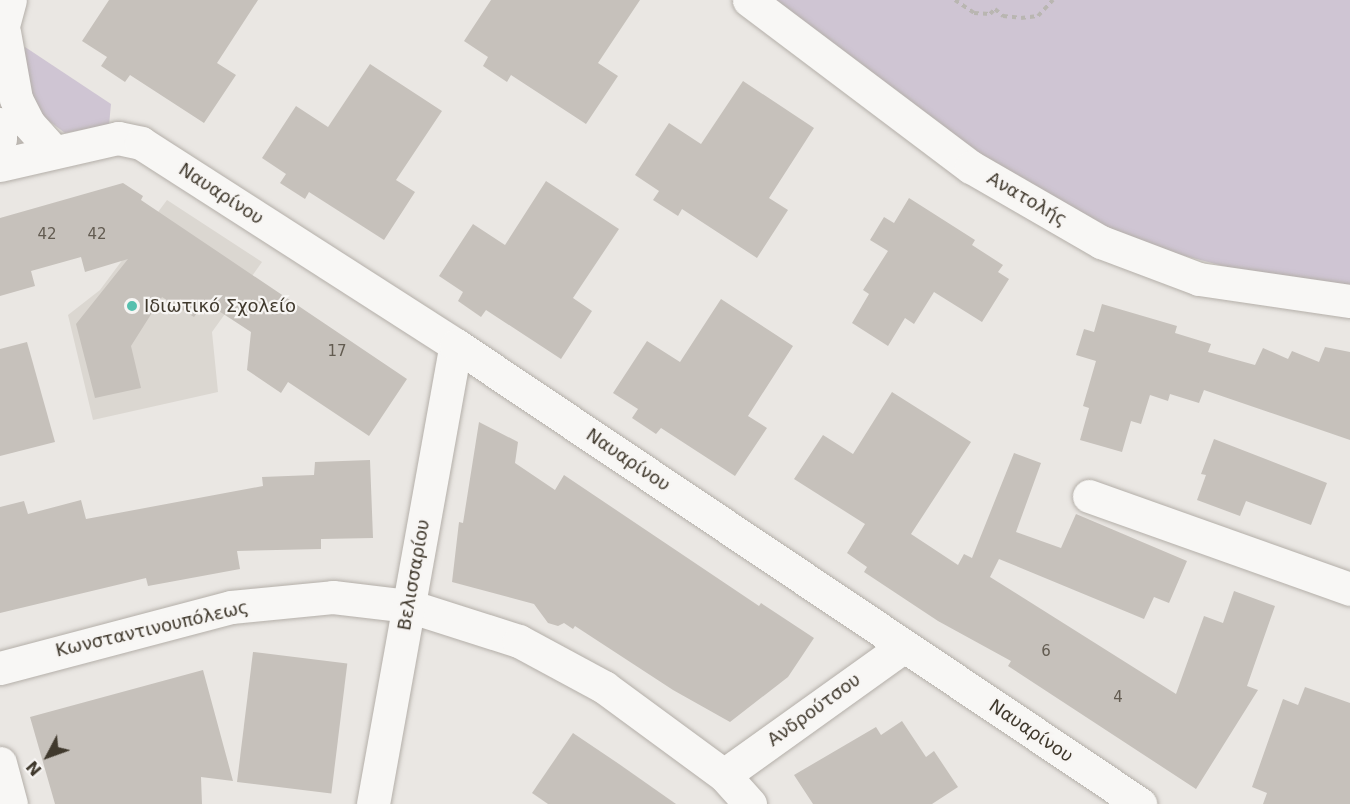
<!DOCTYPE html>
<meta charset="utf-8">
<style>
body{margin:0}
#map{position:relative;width:1350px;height:804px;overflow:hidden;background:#eae7e3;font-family:"DejaVu Sans",sans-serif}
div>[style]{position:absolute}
.built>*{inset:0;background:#dbd7d1}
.green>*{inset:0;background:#cfc5d3}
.building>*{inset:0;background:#c6c1bb;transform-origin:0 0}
.path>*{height:4px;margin-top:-2px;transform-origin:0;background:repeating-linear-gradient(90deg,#b9b6b1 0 4.5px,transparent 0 9px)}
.roads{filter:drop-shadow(0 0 2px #b4afa9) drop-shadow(0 0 2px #b4afa9)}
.minor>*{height:33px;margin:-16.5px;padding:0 16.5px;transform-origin:16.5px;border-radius:16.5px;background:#f8f7f5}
.tertiary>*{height:33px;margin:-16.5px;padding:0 16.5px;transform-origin:16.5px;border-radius:16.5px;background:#f8f7f5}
.dots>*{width:16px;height:16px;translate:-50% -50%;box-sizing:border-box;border:3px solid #f7f5f3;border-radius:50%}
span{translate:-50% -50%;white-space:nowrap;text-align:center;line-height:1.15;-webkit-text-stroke:4.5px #f7f5f3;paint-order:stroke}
.number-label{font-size:15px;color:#625b50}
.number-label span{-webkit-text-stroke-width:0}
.street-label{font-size:18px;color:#40392d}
.poi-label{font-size:18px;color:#40392d}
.left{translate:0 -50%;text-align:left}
.north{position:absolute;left:18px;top:726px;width:60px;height:60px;-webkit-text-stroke:4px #f7f5f3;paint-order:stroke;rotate:229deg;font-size:16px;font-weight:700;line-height:24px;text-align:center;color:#40392d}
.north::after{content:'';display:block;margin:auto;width:21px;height:27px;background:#40392d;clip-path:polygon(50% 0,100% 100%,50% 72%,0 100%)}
</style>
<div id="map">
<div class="built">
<div style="clip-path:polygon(167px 200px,262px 262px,212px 332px,218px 392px,93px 420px,68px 315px,100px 290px)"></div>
</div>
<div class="green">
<div style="clip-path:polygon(776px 0,1350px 0,1350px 290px,1307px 288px,1128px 241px,976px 155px)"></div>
<div style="clip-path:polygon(25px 47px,111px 104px,109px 125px,65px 133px,45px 118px,32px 100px,21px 63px)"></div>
</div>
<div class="building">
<div style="clip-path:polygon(109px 0,258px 0,217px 63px,236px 75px,204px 123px,130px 75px,125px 82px,101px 66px,107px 57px,82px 41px)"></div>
<div style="clip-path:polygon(491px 0,640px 0,598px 63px,618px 76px,586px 124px,511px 75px,507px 82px,483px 66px,488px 57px,464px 41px)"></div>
<div style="clip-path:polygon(370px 64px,442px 111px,396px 180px,415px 192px,384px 240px,309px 192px,305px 199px,280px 183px,286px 174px,262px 158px,296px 106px,328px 127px)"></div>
<div style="clip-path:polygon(743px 81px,814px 128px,769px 198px,788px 210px,757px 258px,682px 209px,678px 216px,653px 200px,659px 191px,635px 175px,669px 123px,701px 144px)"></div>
<div style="clip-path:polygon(546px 181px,619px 229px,573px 298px,592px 311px,561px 359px,486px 310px,481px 317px,458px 301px,463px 292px,439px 276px,473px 224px,505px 245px)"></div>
<div style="clip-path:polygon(123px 183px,143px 196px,141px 200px,407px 379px,369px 436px,288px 382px,281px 393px,247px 370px,251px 332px,205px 302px,194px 317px,162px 297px,131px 346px,141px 388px,95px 398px,76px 324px,128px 259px,85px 272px,81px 257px,31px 271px,35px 286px,0 296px,0 218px)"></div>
<div style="clip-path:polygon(909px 198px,975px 240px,972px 245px,1003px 265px,998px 272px,1009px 279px,982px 322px,934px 292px,914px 324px,905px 318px,888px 346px,852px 323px,869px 294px,863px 290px,888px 251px,870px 240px,884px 217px,894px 223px)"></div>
<div style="clip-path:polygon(721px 299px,793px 346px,748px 416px,767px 428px,735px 476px,661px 428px,656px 434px,632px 418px,638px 409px,613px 393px,647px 341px,680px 362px)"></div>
<div style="clip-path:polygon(1102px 304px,1177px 326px,1175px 333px,1211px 344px,1208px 352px,1255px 365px,1263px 348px,1288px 359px,1292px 351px,1319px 362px,1325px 347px,1350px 352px,1350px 440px,1204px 390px,1199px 403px,1170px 394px,1168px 401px,1150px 395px,1141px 424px,1131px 421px,1122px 452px,1080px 440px,1089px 408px,1083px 406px,1096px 361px,1076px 355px,1084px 329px,1094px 332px)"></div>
<div style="clip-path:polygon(27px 342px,55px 442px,0 456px,0 349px)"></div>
<div style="clip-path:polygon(892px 392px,971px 442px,911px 534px,958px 565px,964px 554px,972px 558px,1014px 453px,1041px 463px,1016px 532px,1061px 548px,1076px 514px,1187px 561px,1169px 603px,1154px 597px,1144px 619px,999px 559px,990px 577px,1176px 694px,1204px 616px,1223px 623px,1234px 591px,1275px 606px,1247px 686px,1258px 690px,1196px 789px,1008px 666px,1011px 661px,938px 621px,864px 572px,867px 567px,847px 553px,865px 524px,794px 479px,823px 435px,853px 454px)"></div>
<div style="clip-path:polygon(479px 422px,518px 442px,515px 463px,555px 490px,564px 475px,759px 606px,761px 603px,814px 638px,788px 677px,730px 722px,673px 690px,575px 626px,573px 629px,564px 623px,558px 626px,548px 623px,534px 604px,452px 582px,459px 522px,463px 523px)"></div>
<div style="clip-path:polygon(1214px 439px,1327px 483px,1311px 525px,1246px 501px,1240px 516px,1197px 500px,1206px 475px,1201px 474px)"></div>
<div style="clip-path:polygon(370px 460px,373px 538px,321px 539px,321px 549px,237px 551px,240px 569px,148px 586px,146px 578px,0 613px,0 507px,24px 501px,28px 514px,81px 500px,86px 519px,263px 486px,262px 477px,314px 475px,315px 462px)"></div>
<div style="left:253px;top:652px;width:95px;height:131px;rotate:7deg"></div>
<div style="clip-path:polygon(203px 670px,233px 781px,201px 777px,202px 804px,55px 804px,30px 717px)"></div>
<div style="clip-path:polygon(1305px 687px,1350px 703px,1350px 804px,1263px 804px,1267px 793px,1252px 787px,1283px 699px,1298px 705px)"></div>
<div style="clip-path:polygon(902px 721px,926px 757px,934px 751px,958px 787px,932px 804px,813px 804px,794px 775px,876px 727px,881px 735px)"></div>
<div style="clip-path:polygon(573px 733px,619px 764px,676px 804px,548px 804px,532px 793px)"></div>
</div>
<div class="path">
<div style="left:955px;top:0;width:23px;rotate:34deg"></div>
<div style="left:974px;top:13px;width:16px;rotate:4deg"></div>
<div style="left:990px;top:14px;width:7px;rotate:-45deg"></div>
<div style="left:995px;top:9px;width:11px;rotate:41deg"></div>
<div style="left:1003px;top:16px;width:18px;rotate:6deg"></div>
<div style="left:1021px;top:18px;width:17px;rotate:-7deg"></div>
<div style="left:1038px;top:16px;width:22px;rotate:-47deg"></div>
</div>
<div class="roads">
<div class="minor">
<div style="left:4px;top:32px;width:68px;rotate:79.8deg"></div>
<div style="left:16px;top:99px;width:27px;rotate:63deg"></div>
<div style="left:28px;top:123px;width:39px;rotate:48deg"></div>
<div style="left:0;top:124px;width:15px;rotate:90deg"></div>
<div style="left:1089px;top:496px;width:277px;rotate:19.6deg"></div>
<div style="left:0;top:668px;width:239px;rotate:-14.8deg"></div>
<div style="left:231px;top:607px;width:102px;rotate:-5.6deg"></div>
<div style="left:333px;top:597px;width:77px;rotate:6.8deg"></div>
<div style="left:409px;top:606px;width:115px;rotate:17.7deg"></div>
<div style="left:519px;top:641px;width:97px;rotate:28.4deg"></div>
<div style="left:604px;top:687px;width:149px;rotate:36.3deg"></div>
<div style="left:724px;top:775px;width:39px;rotate:48deg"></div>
<div style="left:0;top:763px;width:42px;rotate:75deg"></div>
<div style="left:724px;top:775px;width:221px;rotate:-35.6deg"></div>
<div style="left:373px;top:804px;width:466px;rotate:-79.8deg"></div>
</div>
<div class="tertiary">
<div style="left:749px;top:0;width:278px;rotate:37deg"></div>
<div style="left:971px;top:167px;width:150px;rotate:30deg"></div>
<div style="left:1101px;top:242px;width:105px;rotate:20.7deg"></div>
<div style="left:1199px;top:279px;width:153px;rotate:8.3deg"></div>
<div style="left:0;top:37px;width:38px;rotate:-75deg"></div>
<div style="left:0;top:165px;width:121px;rotate:-12.9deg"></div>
<div style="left:118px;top:138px;width:24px;rotate:12deg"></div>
<div style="left:141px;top:143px;width:374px;rotate:32.7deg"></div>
<div style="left:456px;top:345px;width:824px;rotate:33.86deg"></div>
</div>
</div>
<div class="dots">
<div style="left:132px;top:306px;background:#56c0ae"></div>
</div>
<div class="number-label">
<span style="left:47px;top:235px">42</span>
<span style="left:97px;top:235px">42</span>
<span style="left:337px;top:352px">17</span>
<span style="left:1046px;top:652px">6</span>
<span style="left:1118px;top:698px">4</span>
</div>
<div class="street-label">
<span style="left:221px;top:194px;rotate:33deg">Ναυαρίνου</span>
<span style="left:1027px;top:199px;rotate:30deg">Ανατολής</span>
<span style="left:628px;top:460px;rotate:34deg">Ναυαρίνου</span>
<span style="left:414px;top:575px;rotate:-80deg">Βελισσαρίου</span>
<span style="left:152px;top:629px;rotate:-13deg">Κωνσταντινουπόλεως</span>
<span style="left:814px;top:710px;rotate:-36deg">Ανδρούτσου</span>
<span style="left:1031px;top:731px;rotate:34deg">Ναυαρίνου</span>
</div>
<div class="poi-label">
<span class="left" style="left:144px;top:306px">Ιδιωτικό Σχολείο</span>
</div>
<div class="north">N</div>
</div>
